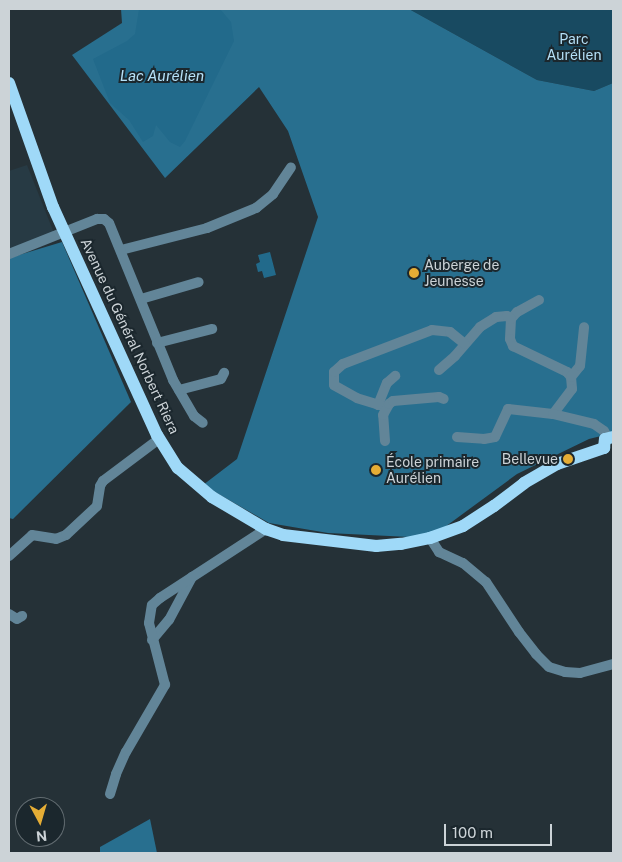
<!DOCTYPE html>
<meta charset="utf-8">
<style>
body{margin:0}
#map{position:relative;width:622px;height:862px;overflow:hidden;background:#253137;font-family:"Public Sans",sans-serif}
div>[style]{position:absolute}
.built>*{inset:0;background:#273a44}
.green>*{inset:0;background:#184a61}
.forest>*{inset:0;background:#286f8f}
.water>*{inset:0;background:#226a8b}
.minor>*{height:10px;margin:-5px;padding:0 5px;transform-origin:5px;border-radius:5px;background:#628598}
.major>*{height:12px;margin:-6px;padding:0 6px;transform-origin:6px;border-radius:6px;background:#9fd9f8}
.dots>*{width:14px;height:14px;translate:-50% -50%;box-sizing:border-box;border:2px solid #1b272d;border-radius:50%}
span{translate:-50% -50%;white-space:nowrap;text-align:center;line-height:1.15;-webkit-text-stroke:4px #1b272d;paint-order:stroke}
.park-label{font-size:14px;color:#b4dff6}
.poi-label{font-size:14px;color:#ccd3d7}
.left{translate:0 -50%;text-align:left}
.right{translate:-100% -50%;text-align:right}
.street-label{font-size:14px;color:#ccd3d7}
.water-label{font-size:15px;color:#b6e1f8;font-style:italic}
.frame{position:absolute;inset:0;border:10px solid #ccd3d7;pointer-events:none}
.north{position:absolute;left:15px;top:797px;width:50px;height:50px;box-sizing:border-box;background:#1b272d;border:1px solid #626c71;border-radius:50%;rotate:174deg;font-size:14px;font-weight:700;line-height:20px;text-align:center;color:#ccd3d7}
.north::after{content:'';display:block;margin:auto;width:18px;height:22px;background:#e5ad35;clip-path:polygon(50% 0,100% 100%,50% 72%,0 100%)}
.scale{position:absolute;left:444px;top:824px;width:108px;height:22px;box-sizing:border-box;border:2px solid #ccd3d7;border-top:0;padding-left:6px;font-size:15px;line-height:18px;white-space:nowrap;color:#ccd3d7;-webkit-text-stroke:4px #1b272d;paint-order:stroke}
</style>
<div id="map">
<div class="built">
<div style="clip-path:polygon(27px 165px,54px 233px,9px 249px,9px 171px)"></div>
</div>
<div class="green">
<div style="clip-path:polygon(409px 9px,613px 9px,613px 83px,594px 91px,537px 80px)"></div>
</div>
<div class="forest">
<div style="clip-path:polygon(121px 9px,409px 9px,537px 80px,594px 91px,613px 83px,613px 433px,589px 439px,517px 474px,430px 538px,328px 533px,269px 523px,203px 485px,237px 459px,318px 217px,288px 131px,259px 87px,165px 178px,72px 55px,122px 23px)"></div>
<div style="clip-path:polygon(62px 242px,131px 402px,13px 519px,9px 518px,9px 258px)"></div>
<div style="clip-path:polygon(150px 819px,157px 853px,100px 853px,100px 847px)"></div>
</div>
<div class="water">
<div style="clip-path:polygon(139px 9px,220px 9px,231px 22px,234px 41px,185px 141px,180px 147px,170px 142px,156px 125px,153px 136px,143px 142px,129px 120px,110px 103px,93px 59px,127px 41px,135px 34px)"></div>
<div style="clip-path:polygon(270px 252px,276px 275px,264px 278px,262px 271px,258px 272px,256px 264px,260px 262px,258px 255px)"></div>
</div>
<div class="minor">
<div style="left:121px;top:250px;width:89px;rotate:-14.3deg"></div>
<div style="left:207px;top:228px;width:53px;rotate:-22.2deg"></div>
<div style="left:256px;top:208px;width:22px;rotate:-39deg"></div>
<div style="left:273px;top:194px;width:32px;rotate:-56deg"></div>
<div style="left:9px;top:254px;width:95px;rotate:-21.7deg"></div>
<div style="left:97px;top:219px;width:7px"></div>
<div style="left:104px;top:219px;width:6px;rotate:39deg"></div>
<div style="left:109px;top:223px;width:170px;rotate:67.8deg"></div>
<div style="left:173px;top:380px;width:42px;rotate:59.7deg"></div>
<div style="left:194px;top:416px;width:11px;rotate:38deg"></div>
<div style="left:141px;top:299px;width:60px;rotate:-16.3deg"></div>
<div style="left:539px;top:300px;width:25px;rotate:151deg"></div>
<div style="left:517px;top:312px;width:9px;rotate:131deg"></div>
<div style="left:511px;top:319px;width:20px;rotate:93deg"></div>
<div style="left:510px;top:339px;width:8px;rotate:67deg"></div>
<div style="left:513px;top:346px;width:60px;rotate:25.7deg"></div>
<div style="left:567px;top:372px;width:6px;rotate:51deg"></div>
<div style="left:571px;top:377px;width:12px;rotate:85deg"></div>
<div style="left:572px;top:389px;width:31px;rotate:127deg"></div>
<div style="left:157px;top:343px;width:57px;rotate:-14.3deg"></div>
<div style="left:439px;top:370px;width:21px;rotate:-41deg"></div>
<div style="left:455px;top:356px;width:38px;rotate:-49deg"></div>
<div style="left:480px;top:327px;width:19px;rotate:-32deg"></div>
<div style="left:496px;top:317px;width:11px;rotate:-5deg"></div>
<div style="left:507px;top:316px;width:5px;rotate:37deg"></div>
<div style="left:571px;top:377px;width:14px;rotate:-51deg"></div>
<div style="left:580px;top:366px;width:39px;rotate:-84deg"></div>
<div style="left:179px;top:390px;width:43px;rotate:-14.7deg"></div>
<div style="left:221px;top:379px;width:7px;rotate:-63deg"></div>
<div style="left:378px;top:405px;width:24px;rotate:-68deg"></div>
<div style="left:387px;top:383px;width:11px;rotate:-41deg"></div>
<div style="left:386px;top:407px;width:30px;rotate:-163deg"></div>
<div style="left:357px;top:398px;width:26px;rotate:-151deg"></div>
<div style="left:334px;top:385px;width:13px;rotate:-90deg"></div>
<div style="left:334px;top:372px;width:12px;rotate:-42deg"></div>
<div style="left:343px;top:364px;width:95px;rotate:-20.9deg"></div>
<div style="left:432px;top:330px;width:18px;rotate:6deg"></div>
<div style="left:450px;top:332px;width:19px;rotate:39deg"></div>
<div style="left:457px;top:437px;width:27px;rotate:4deg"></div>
<div style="left:484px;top:439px;width:11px;rotate:-10deg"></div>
<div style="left:495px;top:437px;width:31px;rotate:-65deg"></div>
<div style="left:508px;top:409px;width:45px;rotate:6.3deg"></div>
<div style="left:553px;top:414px;width:42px;rotate:13.7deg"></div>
<div style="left:594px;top:424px;width:12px;rotate:35deg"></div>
<div style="left:604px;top:431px;width:7px;rotate:63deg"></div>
<div style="left:385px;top:441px;width:26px;rotate:-94deg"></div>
<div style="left:383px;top:415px;width:13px;rotate:-61deg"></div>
<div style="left:389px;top:404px;width:5px;rotate:-37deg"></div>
<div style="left:393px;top:401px;width:46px;rotate:-5deg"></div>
<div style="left:439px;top:397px;width:5px;rotate:22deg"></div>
<div style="left:430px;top:538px;width:17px;rotate:57deg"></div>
<div style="left:439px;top:552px;width:26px;rotate:25deg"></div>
<div style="left:463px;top:563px;width:30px;rotate:40deg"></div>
<div style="left:486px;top:582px;width:60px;rotate:56.6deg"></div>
<div style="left:519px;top:632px;width:28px;rotate:52deg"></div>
<div style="left:536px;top:654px;width:18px;rotate:45deg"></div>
<div style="left:549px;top:667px;width:17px;rotate:17deg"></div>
<div style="left:565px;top:672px;width:15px;rotate:4deg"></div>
<div style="left:580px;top:673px;width:34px;rotate:-15deg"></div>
<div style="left:9px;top:556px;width:31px;rotate:-42deg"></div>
<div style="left:32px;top:535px;width:24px;rotate:9deg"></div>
<div style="left:56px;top:539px;width:11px;rotate:-22deg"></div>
<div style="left:66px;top:535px;width:42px;rotate:-43.1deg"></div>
<div style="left:97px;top:506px;width:20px;rotate:-81deg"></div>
<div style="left:100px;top:486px;width:6px;rotate:-59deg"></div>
<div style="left:103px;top:481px;width:70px;rotate:-36.9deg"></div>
<div style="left:9px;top:614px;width:9px;rotate:32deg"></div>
<div style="left:17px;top:619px;width:6px;rotate:-31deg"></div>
<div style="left:152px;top:640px;width:26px;rotate:-50deg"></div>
<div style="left:169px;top:620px;width:49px;rotate:-61.9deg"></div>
<div style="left:110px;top:794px;width:21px;rotate:-73deg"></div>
<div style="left:116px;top:774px;width:24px;rotate:-66deg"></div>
<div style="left:126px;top:752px;width:78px;rotate:-59.8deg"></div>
<div style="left:165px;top:685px;width:64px;rotate:-104.5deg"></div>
<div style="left:149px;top:623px;width:18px;rotate:-81deg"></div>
<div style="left:152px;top:605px;width:11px;rotate:-41deg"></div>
<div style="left:160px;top:598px;width:126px;rotate:-33.1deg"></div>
</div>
<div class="major">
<div style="left:9px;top:83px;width:132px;rotate:70.5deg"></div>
<div style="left:53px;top:207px;width:251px;rotate:65.5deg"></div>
<div style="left:157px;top:435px;width:39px;rotate:58deg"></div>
<div style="left:178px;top:468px;width:45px;rotate:40.5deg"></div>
<div style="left:212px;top:497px;width:63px;rotate:30.7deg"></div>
<div style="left:266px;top:529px;width:18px;rotate:19deg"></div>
<div style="left:283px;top:535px;width:94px;rotate:6.7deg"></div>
<div style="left:376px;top:546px;width:25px;rotate:-5deg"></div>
<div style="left:401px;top:544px;width:30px;rotate:-12deg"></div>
<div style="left:430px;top:538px;width:35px;rotate:-20deg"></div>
<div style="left:463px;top:526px;width:37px;rotate:-33deg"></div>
<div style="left:494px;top:506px;width:38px;rotate:-37deg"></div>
<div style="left:524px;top:483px;width:38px;rotate:-30deg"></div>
<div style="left:557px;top:464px;width:50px;rotate:-18.8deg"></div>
<div style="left:604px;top:448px;width:9px;rotate:-84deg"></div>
<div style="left:605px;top:439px;width:8px;rotate:-14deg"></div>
</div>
<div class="dots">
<div style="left:414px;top:273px;background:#e5ad35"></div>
<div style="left:568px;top:459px;background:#e5ad35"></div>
<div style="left:376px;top:470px;background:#e5ad35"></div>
</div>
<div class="park-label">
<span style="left:574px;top:47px">Parc<br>Aurélien</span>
</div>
<div class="poi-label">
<span class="left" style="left:424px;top:273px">Auberge de<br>Jeunesse</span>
<span class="right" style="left:558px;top:459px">Bellevue</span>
<span class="left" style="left:386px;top:470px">École primaire<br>Aurélien</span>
</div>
<div class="street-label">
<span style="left:130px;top:336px;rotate:65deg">Avenue du Général Norbert Riera</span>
</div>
<div class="water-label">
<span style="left:162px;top:76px">Lac Aurélien</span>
</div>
<div class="frame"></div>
<div class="north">N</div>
<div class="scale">100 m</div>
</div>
